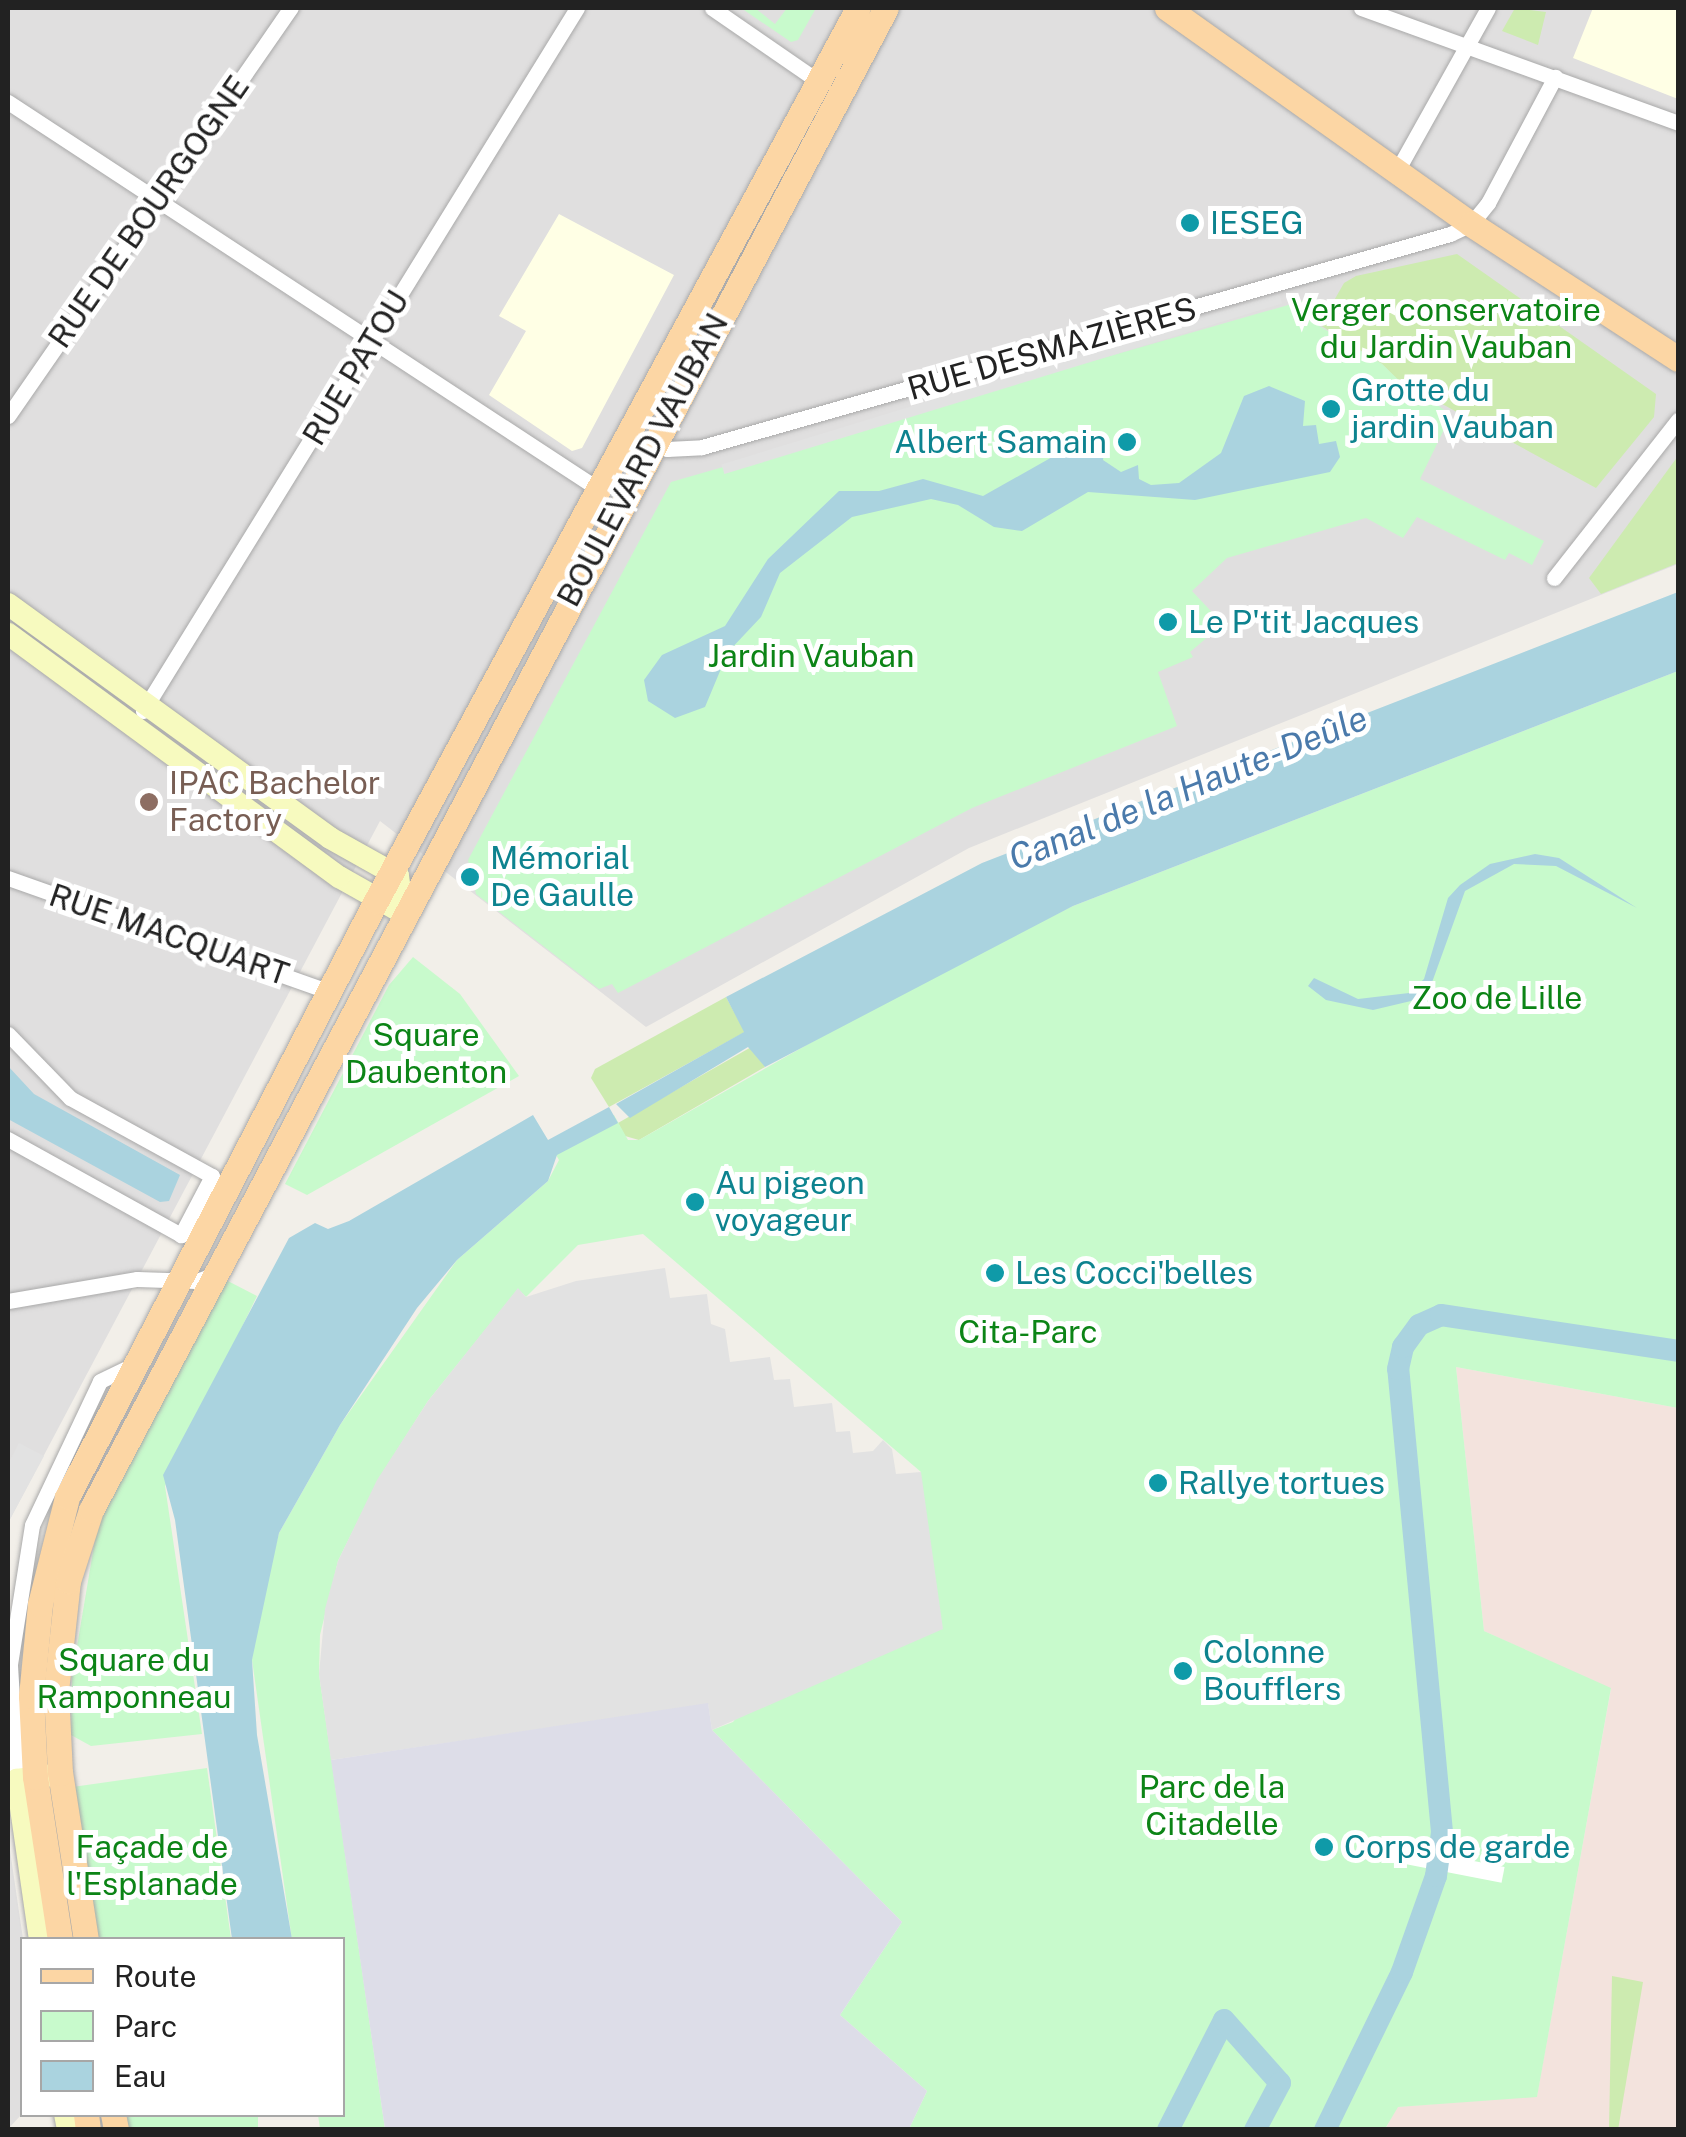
<!DOCTYPE html>
<meta charset="utf-8">
<style>
body{margin:0}
#map{position:relative;width:1686px;height:2137px;overflow:hidden;background:#f2efe9;font-family:"Public Sans",sans-serif}
div>[style]{position:absolute}
.residential>*{inset:0;background:#e0dfdf}
.education>*{inset:0;background:#ffffe5}
.military>*{inset:0;background:#f3e3dd}
.grass>*{inset:0;background:#cdebb0}
.park>*{inset:0;background:#c8facc;transform-origin:0 0}
.parking>*{inset:0;background:#e2e2e2;transform-origin:0 0}
.plaza>*{inset:0;background:#dddde8}
.water>*{inset:0;background:#aad3df}
.pier>*{inset:0;background:#fff;transform-origin:0 0}
.canal>*{height:22px;margin:-11px;padding:0 11px;transform-origin:11px;border-radius:11px;background:#aad3df}
.roads{filter:drop-shadow(0 0 2px #a9a9a9) drop-shadow(0 0 2px #a9a9a9)}
.street>*{height:15px;margin:-7.5px;padding:0 7.5px;transform-origin:7.5px;border-radius:7.5px;background:#fff}
.secondary>*{height:22px;margin:-11px;padding:0 11px;transform-origin:11px;border-radius:11px;background:#f7fabf}
.primary>*{height:25px;margin:-12.5px;padding:0 12.5px;transform-origin:12.5px;border-radius:12.5px;background:#fcd6a4}
.dots>*{width:28px;height:28px;translate:-50% -50%;box-sizing:border-box;border:5px solid #fff;border-radius:50%}
span{translate:-50% -50%;white-space:nowrap;text-align:center;line-height:1.15;-webkit-text-stroke:10px #fff;paint-order:stroke}
.street-label{font-size:32px;color:#222}
.culture-label{font-size:32px;color:#0d838f}
.left{translate:0 -50%;text-align:left}
.right{translate:-100% -50%;text-align:right}
.park-label{font-size:32px;color:#0c8416}
.education-label{font-size:32px;color:#785e54}
.water-label{font-size:35px;color:#4a7aab;font-style:italic}
.frame{position:absolute;inset:0;border:10px solid #222;pointer-events:none}
.legend{position:absolute;left:20px;top:1937px;width:325px;height:180px;box-sizing:border-box;background:#fff;border:2px solid #a7a7a7;margin:0;padding:12px 18px;list-style:none;font-size:30px;color:#222}
.legend li{display:flex;align-items:center;gap:20px;height:50px}
.legend b{width:50px;border:2px solid #a7a7a7}
</style>
<div id="map">
<div class="residential">
<div style="clip-path:polygon(8px 8px,1678px 8px,1678px 564px,969px 848px,646px 1027px,380px 821px,8px 1523px)"></div>
<div style="clip-path:polygon(8px 1837px,23px 1939px,22px 2114px,8px 2129px)"></div>
</div>
<div class="education">
<div style="clip-path:polygon(1593px 8px,1678px 8px,1678px 99px,1573px 58px)"></div>
<div style="clip-path:polygon(559px 214px,674px 275px,582px 448px,572px 451px,489px 395px,526px 331px,499px 316px)"></div>
</div>
<div class="military">
<div style="clip-path:polygon(1456px 1367px,1678px 1408px,1678px 2129px,1385px 2130px,1397px 2107px,1537px 2096px,1611px 1689px,1484px 1631px)"></div>
</div>
<div class="grass">
<div style="clip-path:polygon(1515px 8px,1546px 12px,1538px 45px,1502px 31px)"></div>
<div style="clip-path:polygon(1457px 254px,1656px 394px,1654px 417px,1596px 488px,1422px 393px,1417px 399px,1382px 364px,1320px 325px,1344px 283px,1356px 276px)"></div>
<div style="clip-path:polygon(1678px 456px,1678px 563px,1601px 594px,1589px 578px)"></div>
<div style="clip-path:polygon(726px 997px,745px 1032px,609px 1107px,591px 1078px,595px 1069px)"></div>
<div style="clip-path:polygon(753px 1046px,765px 1067px,639px 1140px,625px 1136px,618px 1123px)"></div>
<div style="clip-path:polygon(1612px 1976px,1643px 1982px,1618px 2130px,1609px 2129px)"></div>
</div>
<div class="park">
<div style="clip-path:polygon(741px 8px,755px 8px,775px 24px,787px 8px,816px 8px,798px 40px,791px 42px)"></div>
<div style="clip-path:polygon(1309px 299px,1318px 305px,1311px 321px,1382px 364px,1417px 398px,1421px 393px,1451px 415px,1420px 479px,1544px 541px,1532px 565px,1509px 553px,1505px 560px,1417px 517px,1403px 538px,1366px 518px,1227px 558px,1192px 591px,1223px 624px,1190px 652px,1193px 657px,1158px 672px,1177px 726px,972px 808px,618px 993px,612px 984px,599px 989px,476px 894px,468px 860px,671px 482px)"></div>
<div style="clip-path:polygon(1678px 671px,1678px 1408px,1456px 1367px,1484px 1631px,1611px 1688px,1537px 2097px,1398px 2107px,1385px 2129px,909px 2129px,927px 2091px,840px 2015px,902px 1922px,712px 1730px,733px 1722px,921px 1472px,643px 1234px,578px 1245px,526px 1297px,518px 1289px,428px 1401px,378px 1480px,338px 1561px,320px 1635px,319px 1674px,385px 2129px,320px 2129px,318px 2115px,342px 2114px,342px 1940px,292px 1940px,252px 1660px,255px 1628px,279px 1533px,340px 1425px,457px 1260px,548px 1181px,559px 1160px,552px 1148px,614px 1115px,628px 1140px,639px 1140px,918px 982px,1073px 906px)"></div>
<div style="clip-path:polygon(413px 957px,460px 994px,519px 1076px,307px 1195px,285px 1184px,389px 985px)"></div>
<div style="clip-path:polygon(224px 1279px,257px 1296px,165px 1486px,202px 1734px,91px 1746px,71px 1735px,72px 1676px,98px 1522px)"></div>
<div style="left:207px;top:1768px;width:173px;height:134px;rotate:82deg"></div>
<div style="left:119px;top:2115px;width:139px;height:14px"></div>
</div>
<div class="parking">
<div style="left:1279px;top:294px;width:10px;height:583px;rotate:73deg"></div>
<div style="clip-path:polygon(665px 1268px,670px 1298px,707px 1294px,711px 1324px,725px 1329px,730px 1362px,770px 1357px,774px 1380px,790px 1379px,794px 1407px,832px 1403px,836px 1432px,850px 1431px,853px 1453px,873px 1451px,883px 1440px,892px 1449px,896px 1474px,921px 1472px,943px 1629px,712px 1730px,708px 1704px,331px 1760px,319px 1674px,325px 1609px,338px 1561px,377px 1480px,428px 1401px,518px 1288px,526px 1297px,576px 1281px)"></div>
<div style="clip-path:polygon(19px 1443px,44px 1456px,8px 1523px,8px 1464px)"></div>
</div>
<div class="plaza">
<div style="clip-path:polygon(708px 1703px,712px 1730px,902px 1922px,840px 2015px,927px 2091px,909px 2129px,385px 2129px,331px 1760px)"></div>
</div>
<div class="water">
<div style="clip-path:polygon(1269px 386px,1305px 401px,1303px 426px,1316px 425px,1319px 444px,1336px 441px,1340px 457px,1330px 472px,1195px 500px,1088px 492px,1022px 531px,994px 527px,958px 505px,931px 499px,852px 517px,780px 573px,761px 617px,728px 652px,705px 707px,675px 718px,648px 701px,644px 680px,662px 655px,725px 626px,768px 559px,839px 491px,879px 491px,923px 479px,983px 496px,1054px 456px,1086px 450px,1104px 452px,1103px 460px,1121px 472px,1138px 465px,1139px 479px,1151px 485px,1179px 483px,1221px 453px,1244px 396px)"></div>
<div style="clip-path:polygon(1678px 592px,1678px 671px,1073px 906px,765px 1067px,748px 1047px,630px 1118px,616px 1104px,744px 1032px,726px 997px,982px 863px)"></div>
<div style="clip-path:polygon(1535px 854px,1559px 858px,1637px 908px,1556px 866px,1514px 864px,1465px 891px,1430px 988px,1411px 1001px,1373px 1010px,1326px 1000px,1308px 986px,1314px 978px,1358px 999px,1409px 993px,1424px 979px,1448px 898px,1460px 885px,1490px 864px)"></div>
<div style="clip-path:polygon(8px 1066px,34px 1094px,180px 1175px,169px 1201px,160px 1202px,8px 1119px)"></div>
<div style="clip-path:polygon(609px 1107px,618px 1123px,557px 1155px,548px 1181px,457px 1260px,417px 1308px,340px 1425px,279px 1533px,252px 1660px,257px 1735px,292px 1939px,232px 1939px,175px 1520px,163px 1475px,289px 1238px,315px 1223px,328px 1229px,349px 1221px,533px 1115px,548px 1140px)"></div>
</div>
<div class="pier">
<div style="left:1376px;top:1842px;width:131px;height:16px;rotate:11deg"></div>
</div>
<div class="canal">
<div style="left:1168px;top:2130px;width:123px;rotate:-63deg"></div>
<div style="left:1224px;top:2020px;width:84px;rotate:48.4deg"></div>
<div style="left:1280px;top:2083px;width:53px;rotate:118deg"></div>
<div style="left:1325px;top:2130px;width:176px;rotate:-64deg"></div>
<div style="left:1402px;top:1972px;width:102px;rotate:-70.5deg"></div>
<div style="left:1436px;top:1876px;width:44px;rotate:-82.2deg"></div>
<div style="left:1442px;top:1832px;width:465px;rotate:-95.4deg"></div>
<div style="left:1398px;top:1369px;width:23px;rotate:-77deg"></div>
<div style="left:1403px;top:1347px;width:27px;rotate:-54deg"></div>
<div style="left:1419px;top:1325px;width:24px;rotate:-24deg"></div>
<div style="left:1441px;top:1315px;width:240px;rotate:8.6deg"></div>
</div>
<div class="roads">
<div class="street">
<div style="left:712px;top:8px;width:129px;rotate:34.6deg"></div>
<div style="left:1361px;top:8px;width:337px;rotate:19.9deg"></div>
<div style="left:8px;top:102px;width:709px;rotate:33.26deg"></div>
<div style="left:1398px;top:169px;width:184px;rotate:-60.8deg"></div>
<div style="left:8px;top:416px;width:497px;rotate:-55.3deg"></div>
<div style="left:629px;top:438px;width:40px;rotate:16deg"></div>
<div style="left:667px;top:449px;width:35px;rotate:-3deg"></div>
<div style="left:702px;top:447px;width:778px;rotate:-15.89deg"></div>
<div style="left:1450px;top:234px;width:23px;rotate:-25deg"></div>
<div style="left:1471px;top:224px;width:27px;rotate:-51deg"></div>
<div style="left:1488px;top:203px;width:143px;rotate:-62deg"></div>
<div style="left:1554px;top:578px;width:201px;rotate:-51.9deg"></div>
<div style="left:143px;top:711px;width:826px;rotate:-58.31deg"></div>
<div style="left:8px;top:878px;width:342px;rotate:19.5deg"></div>
<div style="left:8px;top:1034px;width:89px;rotate:45.9deg"></div>
<div style="left:70px;top:1098px;width:162px;rotate:28.8deg"></div>
<div style="left:212px;top:1176px;width:67px;rotate:117.7deg"></div>
<div style="left:181px;top:1235px;width:198px;rotate:-151deg"></div>
<div style="left:8px;top:1301px;width:131px;rotate:-9.7deg"></div>
<div style="left:137px;top:1279px;width:59px;rotate:1.9deg"></div>
<div style="left:196px;top:1281px;width:18px;rotate:-19deg"></div>
<div style="left:11px;top:1781px;width:6px;rotate:-9deg"></div>
<div style="left:17px;top:1780px;width:116px;rotate:-93.5deg"></div>
<div style="left:10px;top:1664px;width:141px;rotate:-81deg"></div>
<div style="left:32px;top:1525px;width:159px;rotate:-64.7deg"></div>
<div style="left:100px;top:1381px;width:39px;rotate:-26deg"></div>
</div>
<div class="secondary">
<div style="left:8px;top:604px;width:398px;rotate:36deg"></div>
<div style="left:330px;top:838px;width:78px;rotate:29.2deg"></div>
<div style="left:398px;top:876px;width:37px;rotate:82deg"></div>
<div style="left:403px;top:913px;width:73px;rotate:-150.6deg"></div>
<div style="left:339px;top:877px;width:411px;rotate:-143.7deg"></div>
<div style="left:40px;top:1940px;width:162px;rotate:-98.2deg"></div>
<div style="left:17px;top:1780px;width:35px;rotate:-8deg"></div>
<div style="left:65px;top:2114px;width:16px;rotate:79deg"></div>
</div>
<div class="primary">
<div style="left:1167px;top:8px;width:373px;rotate:35.4deg"></div>
<div style="left:1471px;top:224px;width:247px;rotate:33.1deg"></div>
<div style="left:60px;top:1940px;width:165px;rotate:-98.7deg"></div>
<div style="left:35px;top:1777px;width:81px;rotate:-92.8deg"></div>
<div style="left:31px;top:1696px;width:92px;rotate:-84.4deg"></div>
<div style="left:40px;top:1604px;width:110px;rotate:-75.8deg"></div>
<div style="left:67px;top:1497px;width:671px;rotate:-62.6deg"></div>
<div style="left:376px;top:901px;width:1015px;rotate:-61.64deg"></div>
<div style="left:86px;top:1940px;width:169px;rotate:-98.8deg"></div>
<div style="left:60px;top:1773px;width:82px;rotate:-92.8deg"></div>
<div style="left:56px;top:1691px;width:111px;rotate:-83.8deg"></div>
<div style="left:68px;top:1581px;width:75px;rotate:-72.1deg"></div>
<div style="left:91px;top:1510px;width:1699px;rotate:-62.11deg"></div>
<div style="left:86px;top:2114px;width:16px;rotate:83deg"></div>
<div style="left:113px;top:2114px;width:16px;rotate:79deg"></div>
</div>
</div>
<div class="dots">
<div style="left:1190px;top:223px;background:#0f9aa8"></div>
<div style="left:1331px;top:409px;background:#0f9aa8"></div>
<div style="left:1127px;top:442px;background:#0f9aa8"></div>
<div style="left:1168px;top:622px;background:#0f9aa8"></div>
<div style="left:149px;top:802px;background:#8d6e63"></div>
<div style="left:470px;top:877px;background:#0f9aa8"></div>
<div style="left:695px;top:1202px;background:#0f9aa8"></div>
<div style="left:995px;top:1273px;background:#0f9aa8"></div>
<div style="left:1158px;top:1483px;background:#0f9aa8"></div>
<div style="left:1183px;top:1671px;background:#0f9aa8"></div>
<div style="left:1324px;top:1847px;background:#0f9aa8"></div>
</div>
<div class="street-label">
<span style="left:149px;top:212px;rotate:-55deg">RUE DE BOURGOGNE</span>
<span style="left:1052px;top:349px;rotate:-16deg">RUE DESMAZIÈRES</span>
<span style="left:356px;top:368px;rotate:-59deg">RUE PATOU</span>
<span style="left:643px;top:460px;rotate:-62deg">BOULEVARD VAUBAN</span>
<span style="left:169px;top:935px;rotate:19deg">RUE MACQUART</span>
</div>
<div class="culture-label">
<span class="left" style="left:1210px;top:223px">IESEG</span>
<span class="left" style="left:1351px;top:409px">Grotte du<br>jardin Vauban</span>
<span class="right" style="left:1107px;top:442px">Albert Samain</span>
<span class="left" style="left:1188px;top:622px">Le P'tit Jacques</span>
<span class="left" style="left:490px;top:877px">Mémorial<br>De Gaulle</span>
<span class="left" style="left:715px;top:1202px">Au pigeon<br>voyageur</span>
<span class="left" style="left:1015px;top:1273px">Les Cocci'belles</span>
<span class="left" style="left:1178px;top:1483px">Rallye tortues</span>
<span class="left" style="left:1203px;top:1671px">Colonne<br>Boufflers</span>
<span class="left" style="left:1344px;top:1847px">Corps de garde</span>
</div>
<div class="park-label">
<span style="left:1446px;top:329px">Verger conservatoire<br>du Jardin Vauban</span>
<span style="left:811px;top:656px">Jardin Vauban</span>
<span style="left:1497px;top:998px">Zoo de Lille</span>
<span style="left:426px;top:1054px">Square<br>Daubenton</span>
<span style="left:1028px;top:1332px">Cita-Parc</span>
<span style="left:134px;top:1679px">Square du<br>Ramponneau</span>
<span style="left:1212px;top:1806px">Parc de la<br>Citadelle</span>
<span style="left:152px;top:1866px">Façade de<br>l'Esplanade</span>
</div>
<div class="education-label">
<span class="left" style="left:169px;top:802px">IPAC Bachelor<br>Factory</span>
</div>
<div class="water-label">
<span style="left:1188px;top:788px;rotate:-22deg">Canal de la Haute-Deûle</span>
</div>
<div class="frame"></div>
<ul class="legend">
<li><b style="height:12px;background:#fcd6a4"></b>Route</li>
<li><b style="height:28px;background:#c8facc"></b>Parc</li>
<li><b style="height:28px;background:#aad3df"></b>Eau</li>
</ul>
</div>
